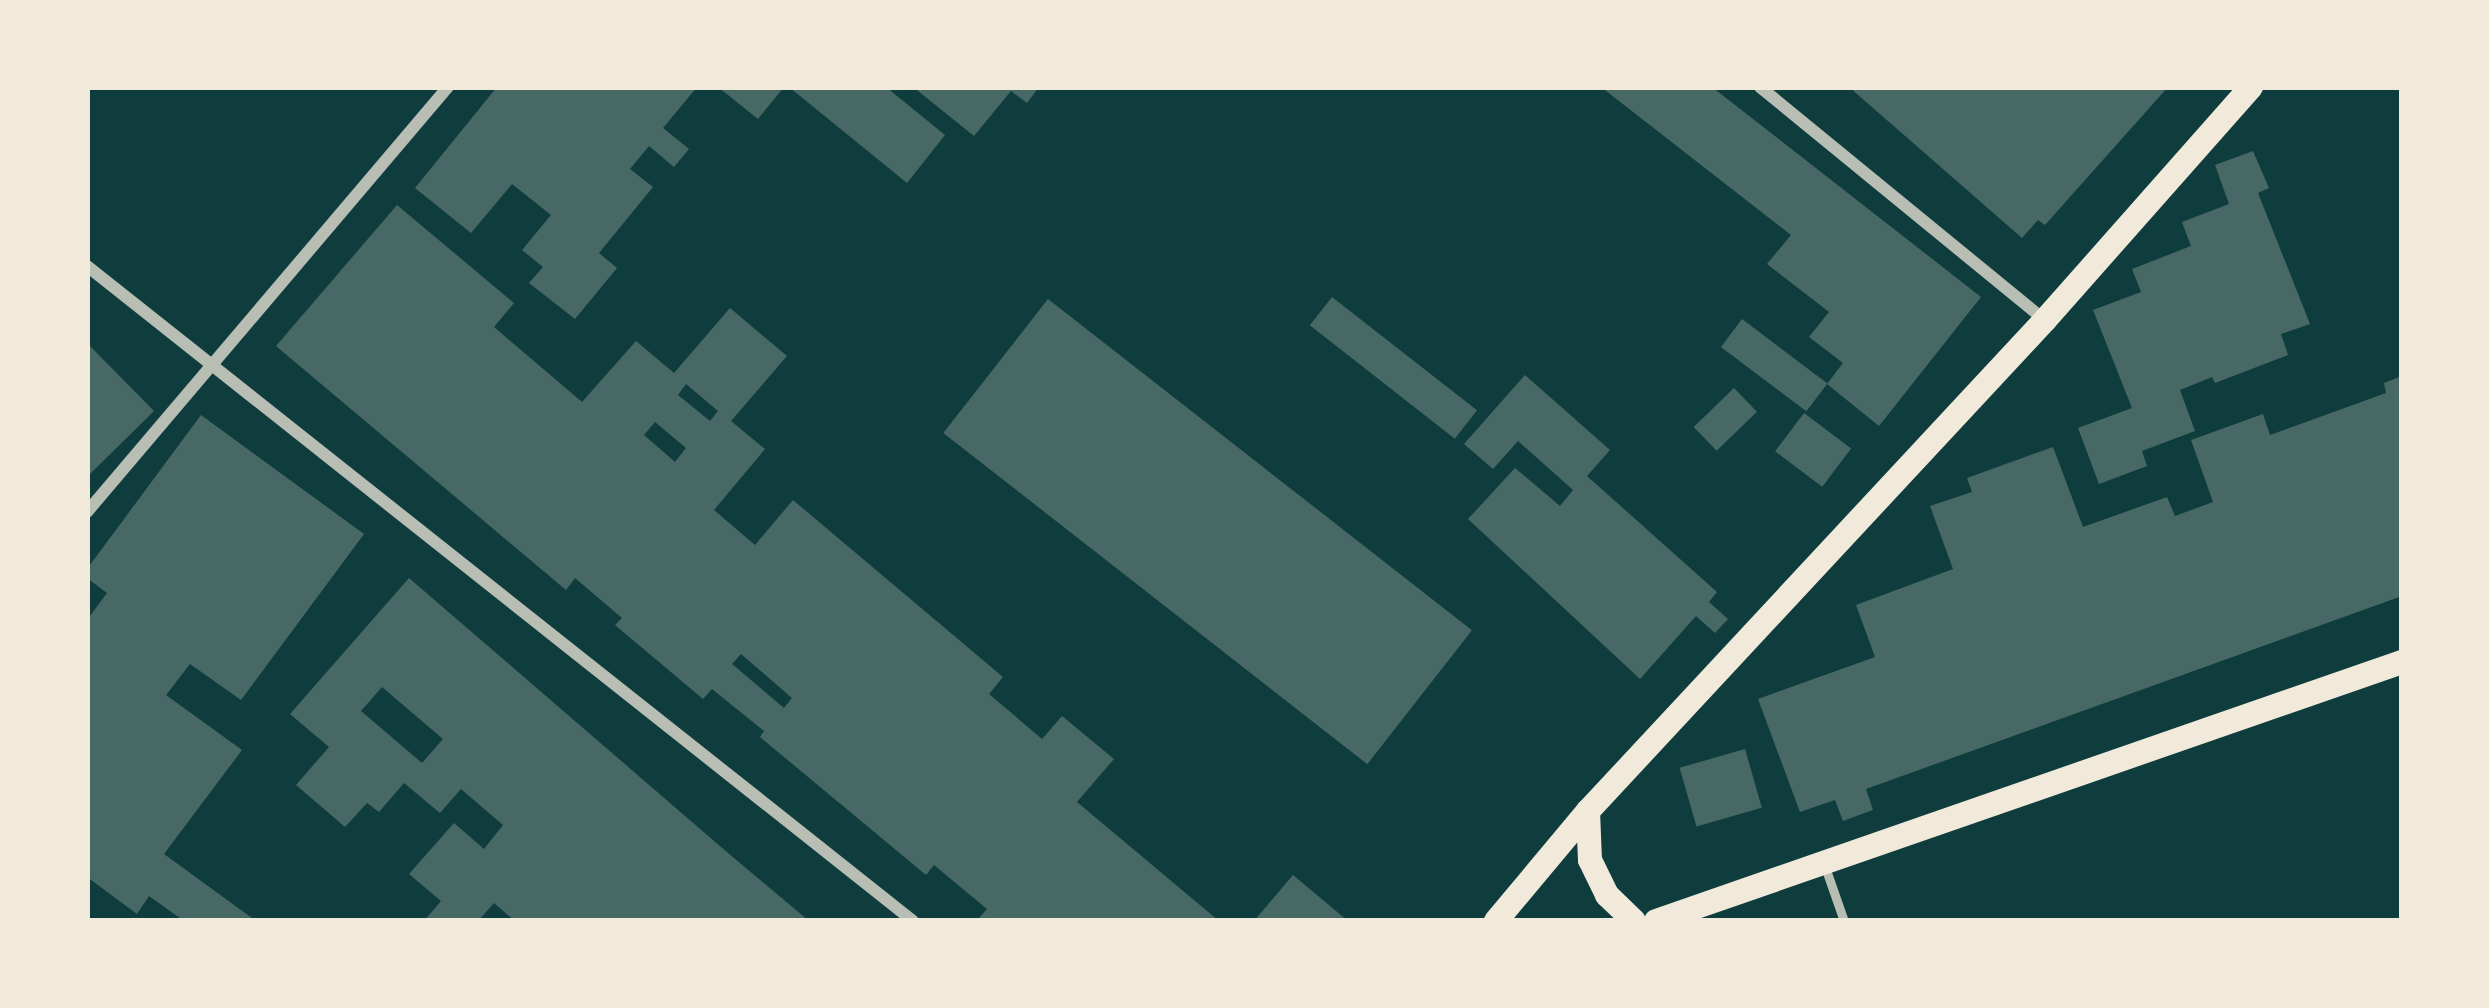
<!DOCTYPE html>
<style>
body{margin:0}
#map{position:relative;width:2489px;height:1008px;overflow:hidden;background:#0f3d3e;font-family:"Fira Sans",sans-serif}
div>[style]{position:absolute}
.building>*{inset:0;background:#486865;transform-origin:0 0}
.service>*{height:9px;margin:-4.5px;padding:0 4.5px;transform-origin:4.5px;border-radius:4.5px;background:#b8beb3}
.minor>*{height:12px;margin:-6px;padding:0 6px;transform-origin:6px;border-radius:6px;background:#b8beb3}
.secondary>*{height:24px;margin:-12px;padding:0 12px;transform-origin:12px;border-radius:12px;background:#f1e9da}
span{translate:-50% -50%;white-space:nowrap;text-align:center;line-height:1.15;-webkit-text-stroke:12px #f1e9da;paint-order:stroke}
.frame{position:absolute;inset:0;border:90px solid #f1e9da;pointer-events:none}
</style>
<div id="map">
<div class="building">
<div style="clip-path:polygon(497px 87px,697px 87px,663px 128px,689px 149px,674px 167px,649px 146px,630px 169px,653px 187px,599px 253px,617px 268px,575px 319px,529px 283px,543px 267px,522px 250px,551px 215px,512px 184px,471px 233px,415px 188px)"></div>
<div style="clip-path:polygon(718px 87px,784px 87px,758px 119px)"></div>
<div style="clip-path:polygon(789px 87px,886px 87px,945px 135px,907px 183px)"></div>
<div style="clip-path:polygon(913px 87px,1039px 87px,1027px 103px,1011px 91px,974px 136px)"></div>
<div style="clip-path:polygon(1601px 87px,1712px 87px,1981px 297px,1879px 426px,1827px 384px,1843px 363px,1809px 337px,1829px 312px,1767px 264px,1791px 235px)"></div>
<div style="clip-path:polygon(1849px 87px,2168px 87px,2045px 225px,2038px 220px,2022px 238px)"></div>
<div style="clip-path:polygon(2253px 151px,2269px 188px,2258px 193px,2310px 324px,2281px 334px,2288px 355px,2215px 383px,2212px 377px,2180px 390px,2195px 431px,2142px 451px,2147px 466px,2099px 484px,2078px 428px,2132px 408px,2093px 310px,2141px 292px,2132px 269px,2191px 246px,2182px 222px,2229px 204px,2215px 165px)"></div>
<div style="clip-path:polygon(evenodd,397px 205px,514px 303px,494px 327px,582px 402px,636px 341px,674px 373px,730px 308px,787px 356px,731px 421px,765px 449px,714px 510px,755px 545px,793px 500px,1003px 677px,989px 694px,1042px 739px,1062px 716px,1114px 759px,1077px 802px,1219px 921px,982px 921px,979px 918px,987px 909px,934px 865px,926px 875px,760px 737px,764px 731px,712px 689px,703px 699px,615px 625px,622px 618px,575px 578px,566px 590px,276px 346px,397px 205px,686px 384px,718px 411px,710px 421px,678px 395px,686px 384px,397px 205px,655px 422px,686px 448px,675px 462px,644px 435px,655px 422px,397px 205px,741px 654px,792px 698px,784px 708px,732px 664px,741px 654px)"></div>
<div style="left:1332px;top:297px;width:184px;height:36px;rotate:38deg"></div>
<div style="left:1048px;top:299px;width:538px;height:170px;rotate:38deg"></div>
<div style="left:1742px;top:319px;width:107px;height:35px;rotate:37deg"></div>
<div style="clip-path:polygon(87px 343px,154px 411px,87px 477px)"></div>
<div style="clip-path:polygon(1525px 375px,1610px 450px,1587px 476px,1717px 592px,1709px 602px,1728px 619px,1715px 633px,1696px 616px,1640px 679px,1468px 519px,1515px 468px,1560px 506px,1573px 490px,1518px 441px,1493px 469px,1464px 444px)"></div>
<div style="clip-path:polygon(2402px 376px,2402px 596px,1866px 789px,1873px 810px,1843px 821px,1835px 800px,1800px 812px,1758px 699px,1875px 657px,1856px 605px,1953px 569px,1930px 506px,1972px 492px,1967px 478px,2053px 447px,2083px 527px,2167px 497px,2175px 516px,2213px 502px,2191px 440px,2263px 414px,2270px 435px,2386px 393px,2384px 383px)"></div>
<div style="left:1734px;top:388px;width:33px;height:56px;rotate:46deg"></div>
<div style="left:1804px;top:413px;width:59px;height:48px;rotate:37deg"></div>
<div style="clip-path:polygon(201px 415px,364px 534px,241px 700px,190px 664px,166px 695px,242px 750px,164px 854px,256px 921px,184px 921px,149px 896px,137px 914px,87px 877px,87px 620px,107px 593px,87px 578px,87px 569px)"></div>
<div style="clip-path:polygon(evenodd,409px 578px,721px 847px,809px 921px,515px 921px,494px 903px,478px 921px,424px 921px,441px 901px,409px 874px,454px 823px,484px 849px,503px 825px,461px 789px,440px 813px,404px 783px,379px 812px,367px 803px,345px 827px,296px 785px,329px 747px,290px 714px,409px 578px,382px 687px,443px 739px,422px 763px,361px 711px,382px 687px)"></div>
<div style="left:1745px;top:749px;width:61px;height:68px;rotate:74deg"></div>
<div style="clip-path:polygon(1293px 875px,1348px 921px,1254px 921px)"></div>
</div>
<div class="service">
<div style="left:1824px;top:864px;width:60px;rotate:70.7deg"></div>
</div>
<div class="minor">
<div style="left:1760px;top:87px;width:368px;rotate:39.3deg"></div>
<div style="left:87px;top:266px;width:1054px;rotate:38.41deg"></div>
<div style="left:87px;top:512px;width:558px;rotate:-49.66deg"></div>
</div>
<div class="secondary">
<div style="left:1588px;top:811px;width:49px;rotate:87.7deg"></div>
<div style="left:1590px;top:860px;width:39px;rotate:64deg"></div>
<div style="left:1607px;top:895px;width:37px;rotate:44deg"></div>
<div style="left:1496px;top:921px;width:143px;rotate:-50.1deg"></div>
<div style="left:1588px;top:811px;width:671px;rotate:-47.05deg"></div>
<div style="left:2045px;top:320px;width:311px;rotate:-48.5deg"></div>
<div style="left:1656px;top:921px;width:790px;rotate:-19.15deg"></div>
</div>
<div class="frame"></div>
</div>
